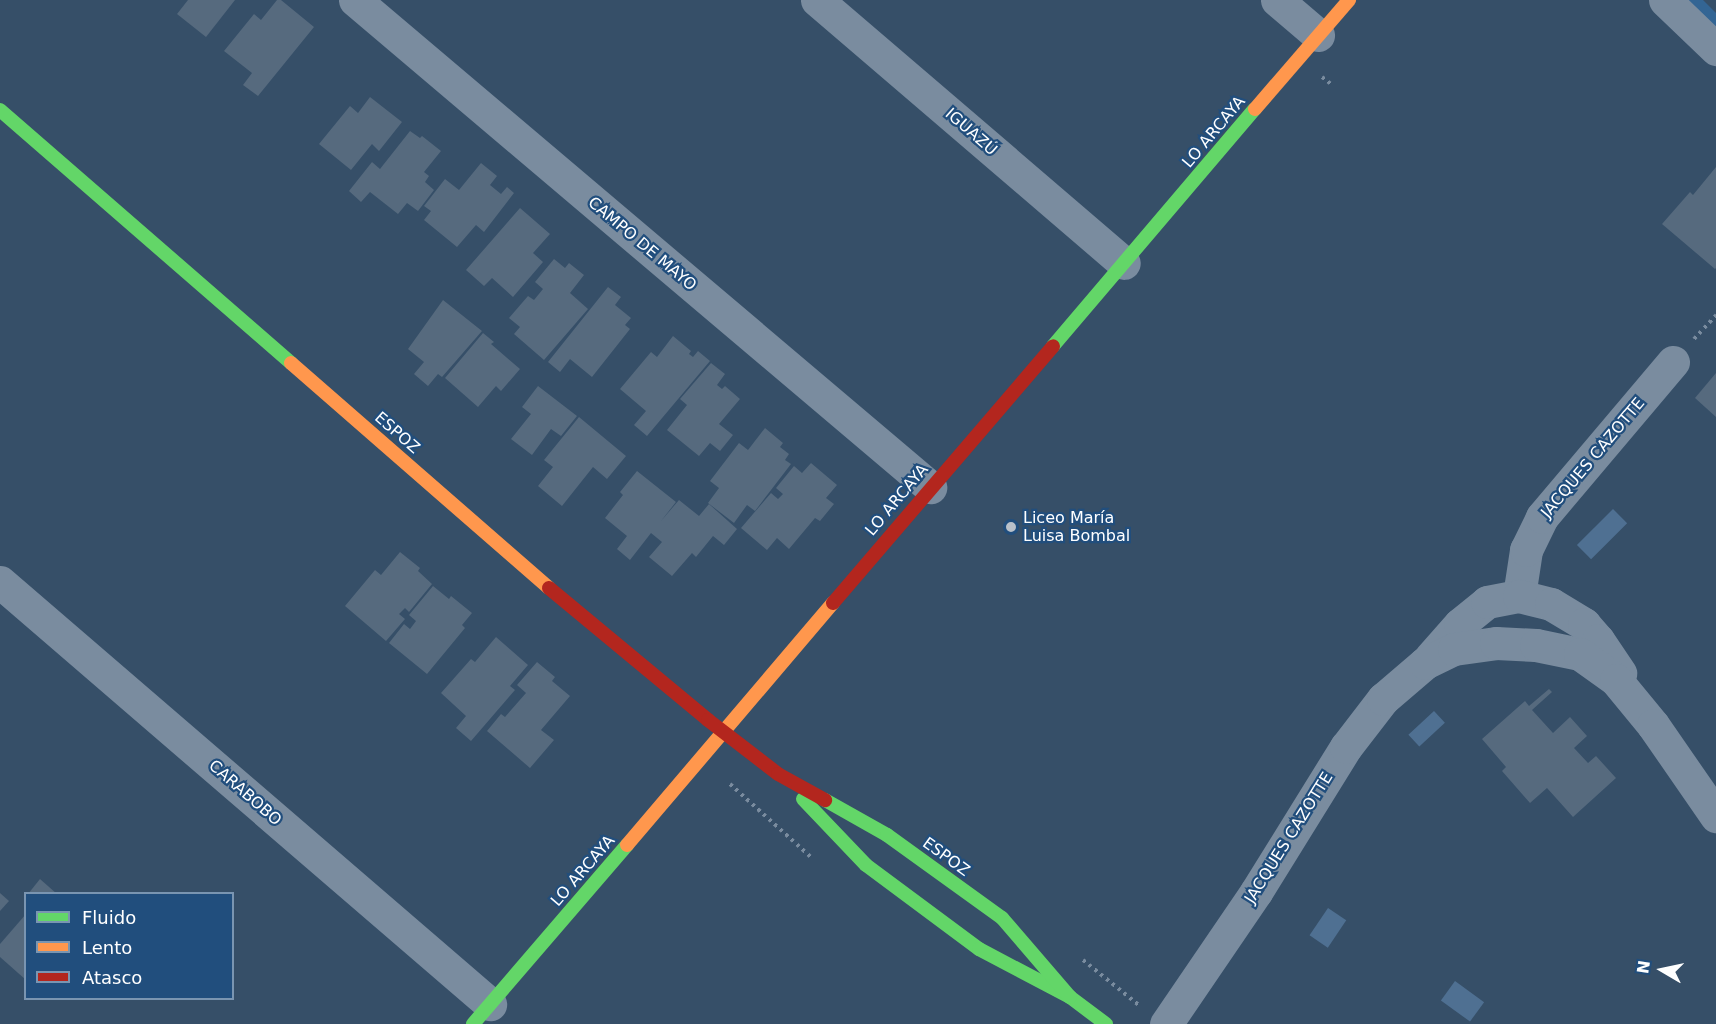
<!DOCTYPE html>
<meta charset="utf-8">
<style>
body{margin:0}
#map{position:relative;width:1716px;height:1024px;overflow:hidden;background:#364f68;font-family:"DejaVu Sans",sans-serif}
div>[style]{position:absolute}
.green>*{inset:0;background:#336594}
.water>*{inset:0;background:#4f7092;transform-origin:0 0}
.building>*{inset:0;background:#566a7e}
.path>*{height:4px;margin-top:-2px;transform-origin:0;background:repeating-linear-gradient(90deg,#7a8c9f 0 3px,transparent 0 7.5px)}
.street>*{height:33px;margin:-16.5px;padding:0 16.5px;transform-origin:16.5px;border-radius:16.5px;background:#7a8c9f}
.fast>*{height:14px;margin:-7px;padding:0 7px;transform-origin:7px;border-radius:7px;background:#63d668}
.slow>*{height:14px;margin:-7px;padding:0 7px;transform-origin:7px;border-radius:7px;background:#ff974d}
.jam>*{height:14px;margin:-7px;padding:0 7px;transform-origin:7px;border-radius:7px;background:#b3261e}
.dots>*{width:16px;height:16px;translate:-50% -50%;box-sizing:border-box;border:3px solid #214e7d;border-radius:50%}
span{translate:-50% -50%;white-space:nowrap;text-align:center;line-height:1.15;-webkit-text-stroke:4.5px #214e7d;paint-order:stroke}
.street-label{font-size:16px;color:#fff}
.poi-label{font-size:16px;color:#fff}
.left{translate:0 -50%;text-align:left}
.legend{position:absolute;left:24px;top:892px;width:210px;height:108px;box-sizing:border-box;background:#214e7d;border:2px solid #7a95b1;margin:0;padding:8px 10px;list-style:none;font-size:18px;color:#fff}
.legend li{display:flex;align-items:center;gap:12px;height:30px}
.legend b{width:30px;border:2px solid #7a95b1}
.north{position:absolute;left:1632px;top:940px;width:60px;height:60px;-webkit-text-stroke:4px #214e7d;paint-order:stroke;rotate:279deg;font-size:16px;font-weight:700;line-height:24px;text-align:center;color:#fff}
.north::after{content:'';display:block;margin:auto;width:21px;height:27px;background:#fff;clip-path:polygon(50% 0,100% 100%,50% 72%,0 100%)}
</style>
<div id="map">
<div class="green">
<div style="clip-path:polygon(1686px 0,1703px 0,1716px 13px,1716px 28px)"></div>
</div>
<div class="water">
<div style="left:1613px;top:509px;width:20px;height:51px;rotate:45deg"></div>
<div style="left:1434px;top:711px;width:16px;height:35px;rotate:47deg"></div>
<div style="left:1328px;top:908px;width:22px;height:33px;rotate:34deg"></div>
<div style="left:1455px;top:981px;width:36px;height:24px;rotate:36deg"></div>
</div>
<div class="building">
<div style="clip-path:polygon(188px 0,235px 0,206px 37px,177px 14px)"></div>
<div style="clip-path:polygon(277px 0,281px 0,314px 27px,258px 96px,243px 85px,252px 73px,224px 51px,254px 14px,261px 20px)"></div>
<div style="clip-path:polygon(370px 97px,402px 122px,379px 151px,372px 144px,351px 170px,319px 144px,350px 106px,358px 113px)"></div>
<div style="clip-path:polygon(410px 131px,420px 138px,422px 136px,441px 151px,424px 172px,429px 176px,425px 182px,434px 190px,418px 211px,407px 203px,398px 214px,370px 192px,361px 202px,349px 191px,372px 162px,380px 169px)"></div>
<div style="clip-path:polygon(481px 163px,497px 176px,490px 185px,501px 194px,507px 187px,514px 193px,484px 232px,476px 225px,457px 247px,424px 220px,431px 211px,424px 206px,445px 179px,459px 190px)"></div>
<div style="clip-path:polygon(1716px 167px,1716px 268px,1715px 269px,1662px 224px,1690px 192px,1693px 195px)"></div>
<div style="clip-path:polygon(520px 208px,550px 234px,533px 253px,543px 262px,513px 297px,492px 278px,484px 286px,466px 270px)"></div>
<div style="clip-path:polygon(554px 259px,565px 268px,569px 263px,584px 275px,570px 293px,588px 309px,544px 360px,514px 334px,520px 327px,509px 318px,528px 296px,534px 300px,543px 289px,535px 282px)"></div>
<div style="clip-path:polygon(608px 287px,621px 297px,615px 305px,631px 318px,625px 325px,630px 329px,592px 377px,570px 359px,560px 372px,548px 362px)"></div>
<div style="clip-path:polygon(443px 300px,482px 331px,442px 377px,438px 374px,428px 386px,414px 374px,424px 362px,408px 349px)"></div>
<div style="clip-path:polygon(483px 333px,494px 342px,491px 344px,520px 369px,501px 391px,496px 386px,478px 407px,445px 378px)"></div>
<div style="clip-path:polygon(673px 336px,691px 351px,689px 354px,693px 357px,698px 351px,710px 361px,647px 436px,634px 425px,646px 411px,620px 389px,651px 352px,657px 357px)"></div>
<div style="clip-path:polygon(711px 363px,725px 374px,717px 385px,722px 389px,725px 386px,740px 399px,719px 424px,733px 435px,720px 451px,710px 443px,699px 456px,667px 430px,687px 405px,680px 399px)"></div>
<div style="clip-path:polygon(1716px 373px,1716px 417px,1695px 398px)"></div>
<div style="clip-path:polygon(538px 386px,577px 416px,561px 436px,551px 429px,532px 455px,511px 439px,531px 414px,522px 407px)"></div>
<div style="clip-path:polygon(579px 417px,626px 456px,607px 479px,593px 467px,562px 506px,538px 486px,553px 467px,544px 460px)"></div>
<div style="clip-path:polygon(765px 428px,783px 443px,780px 447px,789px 454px,785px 460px,791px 464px,755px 511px,747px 505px,734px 523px,708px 503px,719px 488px,710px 481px,739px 443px,748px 450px)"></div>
<div style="clip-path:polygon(811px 463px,837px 485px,826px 498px,834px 504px,820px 521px,815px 518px,789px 549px,777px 538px,767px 550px,741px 528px,771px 493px,778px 499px,783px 494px,776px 488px,794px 466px,802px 473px)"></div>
<div style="clip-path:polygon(637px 471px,676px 502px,661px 521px,679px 500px,699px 516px,709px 504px,737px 529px,724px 545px,713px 536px,696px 557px,692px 553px,672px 576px,649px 557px,662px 542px,651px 533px,630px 560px,617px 549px,627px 536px,605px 518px,623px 495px,620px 492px)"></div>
<div style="clip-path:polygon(400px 552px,420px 568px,418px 571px,432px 584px,409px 612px,405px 608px,399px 614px,405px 619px,386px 641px,345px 606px,375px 570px,381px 575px)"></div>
<div style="clip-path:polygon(433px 586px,449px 599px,451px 596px,472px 613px,462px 625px,465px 628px,427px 674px,389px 643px,404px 624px,410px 629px,416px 621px,409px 615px)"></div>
<div style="clip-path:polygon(496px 637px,528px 665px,510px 686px,515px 690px,471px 741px,456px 728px,466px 716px,441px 693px,471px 659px,475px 662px)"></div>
<div style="clip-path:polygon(537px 662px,555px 677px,552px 681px,570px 696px,541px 730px,554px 740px,530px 768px,487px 731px,501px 714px,505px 717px,526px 693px,517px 685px)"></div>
<div style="clip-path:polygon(1549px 689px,1552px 692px,1532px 710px,1553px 733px,1570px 717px,1587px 736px,1574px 748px,1588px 763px,1596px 756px,1616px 778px,1573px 817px,1547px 788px,1530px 803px,1502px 771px,1506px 767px,1482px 739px,1525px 701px,1529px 706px)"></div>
<div style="clip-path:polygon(40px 879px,57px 894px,28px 894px)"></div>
<div style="clip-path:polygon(0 893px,9px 901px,0 911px)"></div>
<div style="clip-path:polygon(26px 914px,26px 980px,0 957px,0 944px)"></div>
</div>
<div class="path">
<div style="left:1322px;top:77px;width:11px;rotate:38deg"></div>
<div style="left:1694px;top:339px;width:33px;rotate:-47deg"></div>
<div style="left:730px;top:784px;width:110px;rotate:42.1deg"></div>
<div style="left:1083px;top:960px;width:73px;rotate:38.9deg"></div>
</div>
<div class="street">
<div style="left:355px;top:0;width:754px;rotate:40.26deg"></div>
<div style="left:817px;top:0;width:404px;rotate:40.6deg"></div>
<div style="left:1277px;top:0;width:54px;rotate:40.5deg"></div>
<div style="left:1665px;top:0;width:71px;rotate:43.9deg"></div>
<div style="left:0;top:582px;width:647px;rotate:40.74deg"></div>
<div style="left:1519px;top:596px;width:47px;rotate:-81.3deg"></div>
<div style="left:1526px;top:550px;width:37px;rotate:-64deg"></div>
<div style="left:1542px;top:517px;width:203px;rotate:-49.8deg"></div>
<div style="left:1430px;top:658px;width:45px;rotate:-48.6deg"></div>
<div style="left:1460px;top:624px;width:35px;rotate:-39deg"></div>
<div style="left:1487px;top:602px;width:33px;rotate:-11deg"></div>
<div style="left:1519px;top:596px;width:33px;rotate:14deg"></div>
<div style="left:1551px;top:604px;width:39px;rotate:31deg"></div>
<div style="left:1584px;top:624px;width:21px;rotate:49deg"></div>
<div style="left:1598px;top:640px;width:40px;rotate:56deg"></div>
<div style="left:1166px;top:1024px;width:160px;rotate:-55.7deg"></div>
<div style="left:1256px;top:892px;width:171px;rotate:-58.2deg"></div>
<div style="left:1346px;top:747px;width:61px;rotate:-52.4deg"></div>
<div style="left:1383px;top:699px;width:55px;rotate:-40.6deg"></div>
<div style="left:1425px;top:663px;width:32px;rotate:-26deg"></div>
<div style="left:1454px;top:649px;width:42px;rotate:-8.1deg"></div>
<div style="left:1496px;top:643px;width:40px;rotate:2.9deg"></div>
<div style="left:1536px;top:645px;width:45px;rotate:11.6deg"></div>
<div style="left:1580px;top:654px;width:44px;rotate:35.8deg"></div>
<div style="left:1616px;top:680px;width:58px;rotate:50.6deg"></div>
<div style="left:1653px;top:725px;width:111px;rotate:55.3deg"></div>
</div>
<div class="fast">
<div style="left:0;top:110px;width:386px;rotate:41deg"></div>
<div style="left:1053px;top:346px;width:311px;rotate:-49.6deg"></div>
<div style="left:803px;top:799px;width:91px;rotate:46.3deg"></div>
<div style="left:866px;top:865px;width:141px;rotate:36.6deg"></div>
<div style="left:979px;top:949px;width:103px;rotate:27.8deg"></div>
<div style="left:1070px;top:997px;width:45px;rotate:36.9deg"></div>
<div style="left:825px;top:800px;width:71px;rotate:29.4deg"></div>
<div style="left:887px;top:835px;width:142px;rotate:35.8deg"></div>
<div style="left:1002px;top:918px;width:104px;rotate:49.3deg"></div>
<div style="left:473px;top:1024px;width:236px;rotate:-49.3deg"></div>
</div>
<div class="slow">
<div style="left:1255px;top:109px;width:144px;rotate:-49.2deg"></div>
<div style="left:291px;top:363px;width:342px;rotate:41.1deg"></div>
<div style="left:627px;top:845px;width:318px;rotate:-49.6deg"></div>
</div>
<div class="jam">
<div style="left:549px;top:588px;width:207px;rotate:39.7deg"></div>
<div style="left:708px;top:720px;width:88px;rotate:37.6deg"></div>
<div style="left:778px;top:774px;width:54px;rotate:29deg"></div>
<div style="left:833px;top:603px;width:338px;rotate:-49.4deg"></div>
</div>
<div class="dots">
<div style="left:1011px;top:527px;background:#b9c1ca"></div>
</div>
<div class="street-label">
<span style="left:971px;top:132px;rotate:41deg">IGUAZÚ</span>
<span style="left:1214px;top:132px;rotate:-50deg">LO ARCAYA</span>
<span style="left:642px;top:244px;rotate:40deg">CAMPO DE MAYO</span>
<span style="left:397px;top:433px;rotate:41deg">ESPOZ</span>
<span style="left:1593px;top:458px;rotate:-50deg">JACQUES CAZOTTE</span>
<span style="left:897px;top:500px;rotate:-50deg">LO ARCAYA</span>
<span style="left:245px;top:793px;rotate:41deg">CARABOBO</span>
<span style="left:1289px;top:838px;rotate:-58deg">JACQUES CAZOTTE</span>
<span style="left:946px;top:857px;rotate:36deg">ESPOZ</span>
<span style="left:583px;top:871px;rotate:-49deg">LO ARCAYA</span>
</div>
<div class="poi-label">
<span class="left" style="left:1023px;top:527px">Liceo María<br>Luisa Bombal</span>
</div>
<ul class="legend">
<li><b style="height:8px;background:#63d668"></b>Fluido</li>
<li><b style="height:8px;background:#ff974d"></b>Lento</li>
<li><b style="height:8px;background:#b3261e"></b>Atasco</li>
</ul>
<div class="north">N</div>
</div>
